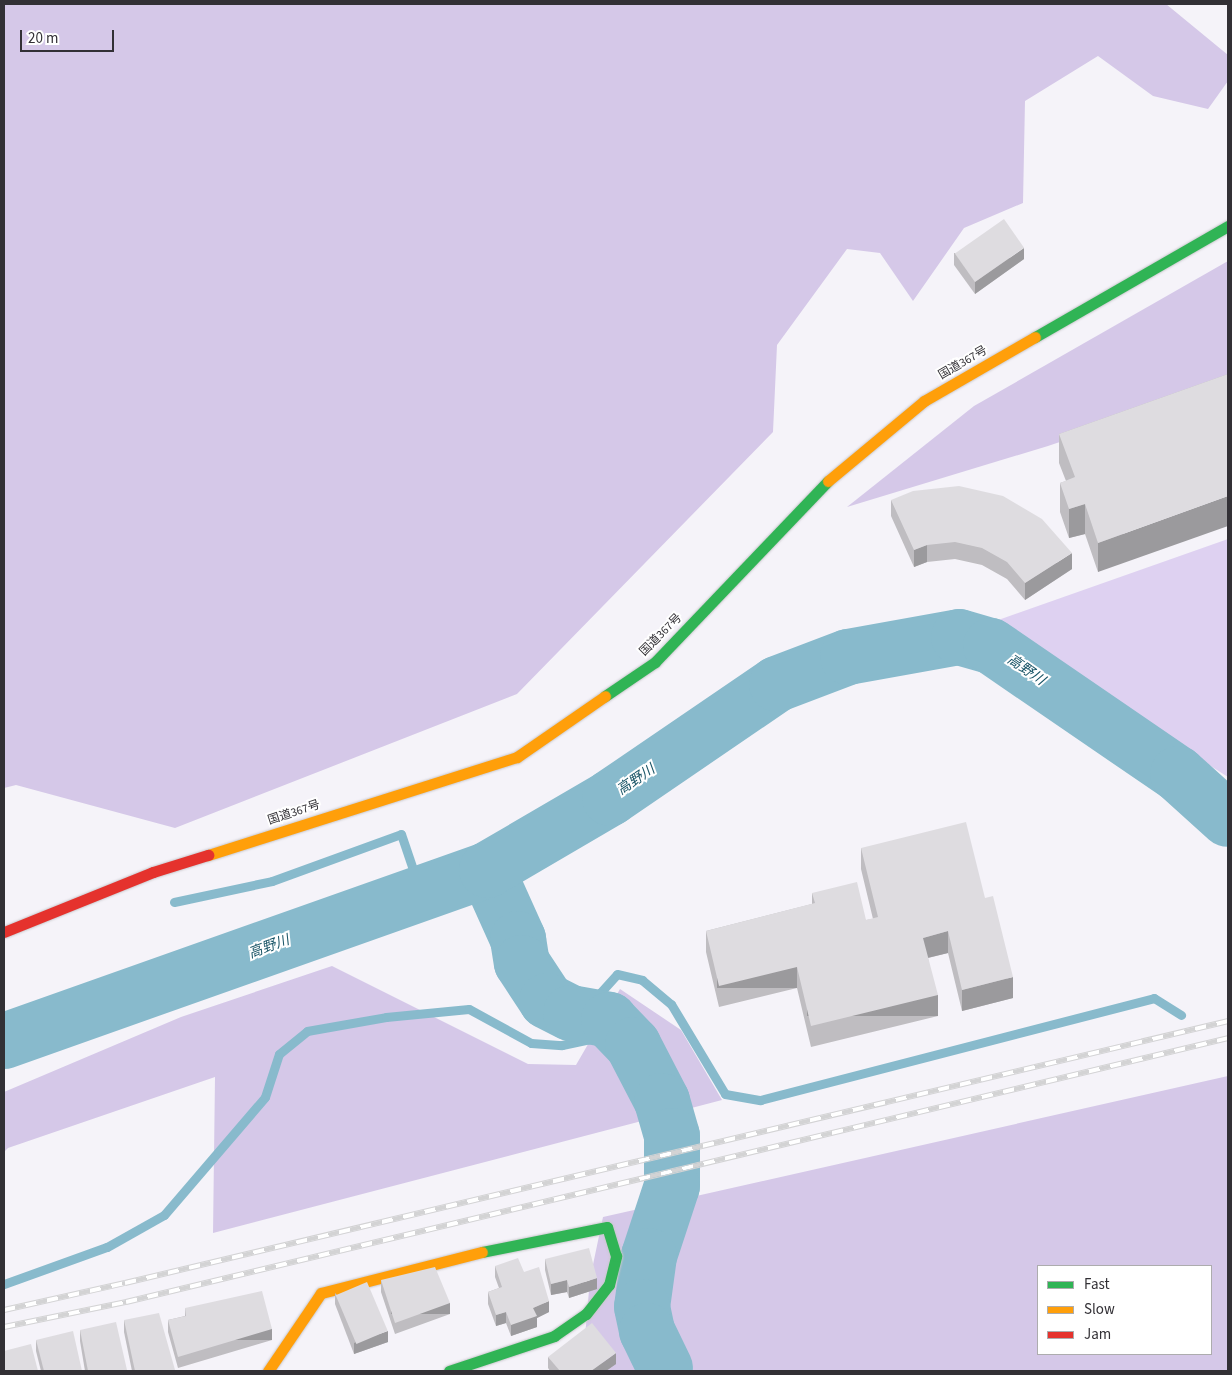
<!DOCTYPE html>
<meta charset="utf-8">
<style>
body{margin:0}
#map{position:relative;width:1232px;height:1375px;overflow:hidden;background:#f5f3f9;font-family:"Source Sans 3","Noto Sans JP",sans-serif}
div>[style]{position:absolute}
.green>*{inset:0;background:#ded1f1}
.forest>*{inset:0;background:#d5c8e8}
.stream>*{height:9px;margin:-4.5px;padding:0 4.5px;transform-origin:4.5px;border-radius:4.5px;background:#88bacc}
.river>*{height:56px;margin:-28px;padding:0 28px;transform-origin:28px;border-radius:28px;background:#88bacc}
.roads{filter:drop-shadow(0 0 1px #c9c8cc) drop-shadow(0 0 1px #c9c8cc)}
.fast>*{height:11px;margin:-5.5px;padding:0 5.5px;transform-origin:5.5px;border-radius:5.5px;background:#30b455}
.slow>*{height:11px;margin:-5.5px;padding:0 5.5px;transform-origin:5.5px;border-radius:5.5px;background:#ff9f0a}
.jam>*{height:11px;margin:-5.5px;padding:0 5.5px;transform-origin:5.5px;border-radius:5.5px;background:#e5322d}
.rail>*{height:5.5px;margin-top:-2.75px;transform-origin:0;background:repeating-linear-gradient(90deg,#fff 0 11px,#d3d3d4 0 22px);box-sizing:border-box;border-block:1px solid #d3d3d4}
.wall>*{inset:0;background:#bfbdc1}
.shaded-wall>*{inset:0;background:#9b9a9d;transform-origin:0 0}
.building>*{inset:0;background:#dedce0;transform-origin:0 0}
span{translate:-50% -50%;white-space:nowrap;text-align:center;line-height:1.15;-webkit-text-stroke:4px #fff;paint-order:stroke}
.street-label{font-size:12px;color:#323035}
.water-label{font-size:14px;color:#185466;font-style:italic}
.frame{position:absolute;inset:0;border:5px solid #323035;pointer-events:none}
.legend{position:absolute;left:1037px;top:1265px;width:175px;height:90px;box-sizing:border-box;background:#fff;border:1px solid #adacae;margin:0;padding:6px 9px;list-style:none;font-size:15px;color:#323035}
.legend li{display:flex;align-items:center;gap:10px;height:25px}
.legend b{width:25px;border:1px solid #adacae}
.scale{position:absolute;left:20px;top:30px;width:94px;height:22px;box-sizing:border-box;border:2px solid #323035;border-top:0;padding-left:6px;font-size:15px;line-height:18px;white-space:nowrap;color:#323035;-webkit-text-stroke:4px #fff;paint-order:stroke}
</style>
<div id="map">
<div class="green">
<div style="clip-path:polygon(1228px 539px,1228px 777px,987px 624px)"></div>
</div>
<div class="forest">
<div style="clip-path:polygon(4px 4px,1166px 4px,1228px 55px,1228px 81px,1208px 109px,1153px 96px,1098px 56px,1025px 101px,1023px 203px,964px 228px,913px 301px,880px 253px,847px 249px,777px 345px,773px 432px,517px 694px,175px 828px,16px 785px,4px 788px)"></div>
<div style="clip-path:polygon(1228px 261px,1228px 385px,1048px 446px,847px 507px,974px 406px)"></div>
<div style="clip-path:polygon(332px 966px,528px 1064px,576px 1065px,620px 989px,681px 1030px,722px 1100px,213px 1233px,215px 1077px,8px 1148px,4px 1152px,4px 1092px,181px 1017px)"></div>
<div style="clip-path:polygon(evenodd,1228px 1076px,1228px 1371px,582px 1371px,590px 1279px,603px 1217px,1228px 1076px,1038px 1266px,1211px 1266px,1211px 1354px,1038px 1354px,1038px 1266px)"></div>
</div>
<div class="stream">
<div style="left:174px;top:902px;width:100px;rotate:-12.1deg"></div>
<div style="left:272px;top:881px;width:137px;rotate:-20deg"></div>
<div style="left:401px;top:834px;width:62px;rotate:71.3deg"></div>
<div style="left:4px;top:1284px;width:109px;rotate:-19.8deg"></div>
<div style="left:107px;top:1247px;width:65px;rotate:-29.3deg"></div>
<div style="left:164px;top:1215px;width:155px;rotate:-49.4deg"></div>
<div style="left:265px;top:1097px;width:45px;rotate:-72deg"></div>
<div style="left:279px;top:1054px;width:36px;rotate:-39deg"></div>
<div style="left:307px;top:1031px;width:80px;rotate:-10deg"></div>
<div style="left:386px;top:1017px;width:83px;rotate:-5.5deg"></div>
<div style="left:469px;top:1009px;width:71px;rotate:28.7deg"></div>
<div style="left:531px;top:1043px;width:31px;rotate:4deg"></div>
<div style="left:562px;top:1045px;width:30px;rotate:-12deg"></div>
<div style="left:591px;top:1039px;width:47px;rotate:-78.9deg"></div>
<div style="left:600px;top:993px;width:25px;rotate:-48deg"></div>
<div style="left:617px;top:974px;width:26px;rotate:13deg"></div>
<div style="left:642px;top:980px;width:38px;rotate:40deg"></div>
<div style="left:671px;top:1004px;width:105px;rotate:59deg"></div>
<div style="left:725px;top:1094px;width:36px;rotate:10deg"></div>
<div style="left:760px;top:1100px;width:407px;rotate:-14.5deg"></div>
<div style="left:1154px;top:998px;width:32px;rotate:32deg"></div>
<div style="left:665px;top:1368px;width:4px;rotate:45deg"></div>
</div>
<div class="river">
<div style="left:487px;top:870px;width:76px;rotate:65.8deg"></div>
<div style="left:518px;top:939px;width:24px;rotate:81deg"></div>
<div style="left:522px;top:963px;width:45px;rotate:56.7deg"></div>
<div style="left:547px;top:1001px;width:27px;rotate:27deg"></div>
<div style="left:571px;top:1013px;width:39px;rotate:10deg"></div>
<div style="left:609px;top:1020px;width:35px;rotate:46deg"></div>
<div style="left:633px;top:1045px;width:63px;rotate:62.6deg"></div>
<div style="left:662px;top:1101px;width:36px;rotate:74deg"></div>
<div style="left:672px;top:1136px;width:50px;rotate:90deg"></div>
<div style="left:672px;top:1186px;width:74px;rotate:108.2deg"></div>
<div style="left:649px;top:1256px;width:51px;rotate:97.8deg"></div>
<div style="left:642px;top:1307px;width:25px;rotate:78deg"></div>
<div style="left:647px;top:1331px;width:41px;rotate:64.1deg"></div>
<div style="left:4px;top:1041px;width:512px;rotate:-19.5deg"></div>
<div style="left:487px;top:870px;width:143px;rotate:-30.3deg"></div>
<div style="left:610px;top:798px;width:202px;rotate:-34.3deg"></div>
<div style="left:777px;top:684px;width:76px;rotate:-20.8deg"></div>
<div style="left:848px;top:657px;width:113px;rotate:-10.2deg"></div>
<div style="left:959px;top:637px;width:33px;rotate:16deg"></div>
<div style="left:991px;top:646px;width:227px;rotate:34.4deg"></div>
<div style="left:1178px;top:774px;width:67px;rotate:42deg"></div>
</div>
<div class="roads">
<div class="fast">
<div style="left:1035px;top:337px;width:223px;rotate:-29.9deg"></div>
<div style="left:605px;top:696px;width:60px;rotate:-34.2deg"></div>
<div style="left:655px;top:662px;width:250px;rotate:-46.3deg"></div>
<div style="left:449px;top:1371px;width:111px;rotate:-18.4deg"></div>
<div style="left:554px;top:1336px;width:39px;rotate:-35deg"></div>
<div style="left:586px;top:1314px;width:37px;rotate:-52deg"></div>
<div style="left:609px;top:1285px;width:30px;rotate:-76deg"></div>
<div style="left:616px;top:1256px;width:30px;rotate:-107deg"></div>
<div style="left:607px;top:1227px;width:127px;rotate:168.7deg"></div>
</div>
<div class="slow">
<div style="left:828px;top:481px;width:125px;rotate:-39.8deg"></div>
<div style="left:924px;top:401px;width:128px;rotate:-30deg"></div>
<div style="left:208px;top:855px;width:324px;rotate:-17.6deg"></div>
<div style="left:517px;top:757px;width:107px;rotate:-34.7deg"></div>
<div style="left:268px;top:1371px;width:94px;rotate:-55.8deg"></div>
<div style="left:321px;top:1293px;width:166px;rotate:-14.3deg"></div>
</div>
<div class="jam">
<div style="left:4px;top:932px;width:161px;rotate:-21.9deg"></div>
<div style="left:153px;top:872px;width:58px;rotate:-17.2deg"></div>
</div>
</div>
<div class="rail">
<div style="left:4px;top:1310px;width:124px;rotate:-12.6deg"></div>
<div style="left:125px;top:1283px;width:1134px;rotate:-13.36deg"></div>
<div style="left:4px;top:1327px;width:125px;rotate:-11.6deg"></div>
<div style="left:126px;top:1302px;width:1133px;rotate:-13.47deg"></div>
</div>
<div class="wall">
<div style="clip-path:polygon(954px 253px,1024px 259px,975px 294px,954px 265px)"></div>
<div style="clip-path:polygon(1228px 374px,1098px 572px,1085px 534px,1069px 538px,1060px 512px,1060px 483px,1066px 481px,1059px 463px,1059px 434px)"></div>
<div style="clip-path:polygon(891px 500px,1072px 569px,1025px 600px,1007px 579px,982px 565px,955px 559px,927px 562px,914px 567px,891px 516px)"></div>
<div style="clip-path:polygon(861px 848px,985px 898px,1013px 998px,962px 1011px,948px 953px,928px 958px,938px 1016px,811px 1047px,797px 988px,719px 1007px,706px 952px,706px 931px,812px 904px,812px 893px,866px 920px,873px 919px,861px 869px)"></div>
<div style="clip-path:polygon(545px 1259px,597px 1289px,569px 1298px,567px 1292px,551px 1295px,545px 1270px)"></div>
<div style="clip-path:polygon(495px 1266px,524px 1272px,549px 1312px,537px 1318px,537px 1327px,511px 1336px,506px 1323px,496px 1326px,488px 1304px,488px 1292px,499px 1288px,495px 1277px)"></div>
<div style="clip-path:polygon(381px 1280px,450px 1314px,395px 1334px,381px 1292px)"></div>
<div style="clip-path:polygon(335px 1293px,388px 1342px,354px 1354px,335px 1304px)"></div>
<div style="clip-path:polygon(185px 1308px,272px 1340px,178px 1368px,168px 1332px,168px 1320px,185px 1316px)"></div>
<div style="clip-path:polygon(124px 1320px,175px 1371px,132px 1371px,124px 1332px)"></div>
<div style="clip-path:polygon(80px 1330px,127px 1371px,85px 1371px,80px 1341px)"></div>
<div style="clip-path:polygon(36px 1340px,82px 1371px,41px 1371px,36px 1351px)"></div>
<div style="clip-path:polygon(548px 1357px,616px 1364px,606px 1371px,550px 1371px,548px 1368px)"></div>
</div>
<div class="shaded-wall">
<div style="clip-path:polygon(1024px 248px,1024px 259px,975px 294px,975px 282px)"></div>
<div style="clip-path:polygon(1228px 496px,1228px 526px,1098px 572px,1098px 543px)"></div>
<div style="clip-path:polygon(1085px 504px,1085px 534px,1069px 538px,1069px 509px)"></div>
<div style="clip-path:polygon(927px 545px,927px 562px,914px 567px,914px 550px)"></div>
<div style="clip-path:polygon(1072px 553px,1072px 569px,1025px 600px,1025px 583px)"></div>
<div style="clip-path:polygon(948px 931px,948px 953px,923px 959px,923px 938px)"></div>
<div style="left:797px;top:967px;width:21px;height:80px;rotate:90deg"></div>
<div style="clip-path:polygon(1013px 977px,1013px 998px,962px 1011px,962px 990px)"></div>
<div style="left:938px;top:995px;width:21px;height:131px;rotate:90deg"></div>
<div style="clip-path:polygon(597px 1278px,597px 1289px,569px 1298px,569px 1287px)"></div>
<div style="clip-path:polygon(567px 1280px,567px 1292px,551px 1295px,551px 1284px)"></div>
<div style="clip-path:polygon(549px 1301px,549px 1312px,537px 1318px,537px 1327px,511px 1336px,511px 1325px,533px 1308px)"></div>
<div style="left:450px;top:1303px;width:11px;height:59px;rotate:90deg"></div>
<div style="clip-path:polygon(506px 1312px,506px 1323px,496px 1326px,496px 1315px)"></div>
<div style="left:272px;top:1329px;width:11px;height:98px;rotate:90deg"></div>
<div style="clip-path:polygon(388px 1331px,388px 1342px,354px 1354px,354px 1343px)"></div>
<div style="clip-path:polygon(616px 1353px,616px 1364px,606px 1371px,591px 1371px)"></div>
</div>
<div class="building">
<div style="left:1004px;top:219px;width:35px;height:60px;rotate:55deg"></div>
<div style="clip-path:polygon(1228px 374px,1228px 496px,1098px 543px,1085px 504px,1069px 509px,1060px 483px,1075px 477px,1059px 434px)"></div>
<div style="clip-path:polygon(959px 486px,1003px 496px,1042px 519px,1072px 553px,1025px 583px,1007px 562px,982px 548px,955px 542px,927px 545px,914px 550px,891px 500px,913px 491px)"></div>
<div style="clip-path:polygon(966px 822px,985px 898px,993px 896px,1013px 977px,962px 990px,948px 931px,923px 938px,938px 995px,811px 1026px,797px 967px,719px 986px,706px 931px,815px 903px,812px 893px,857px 882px,866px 920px,878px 917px,861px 848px)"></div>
<div style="clip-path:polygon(589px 1248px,597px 1278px,569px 1287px,567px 1280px,551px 1284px,545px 1259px)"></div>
<div style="clip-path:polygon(518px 1258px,524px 1272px,539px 1267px,549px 1301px,533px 1308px,537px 1316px,511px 1325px,506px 1312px,496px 1315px,488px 1292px,502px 1287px,495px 1266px)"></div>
<div style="clip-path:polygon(435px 1267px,450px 1303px,395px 1323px,381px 1280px)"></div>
<div style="left:367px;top:1282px;width:53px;height:34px;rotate:67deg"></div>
<div style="clip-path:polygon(262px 1291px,272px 1329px,178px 1357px,168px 1320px,186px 1316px,185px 1308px)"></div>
<div style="clip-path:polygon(159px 1313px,175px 1370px,170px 1371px,135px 1371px,124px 1320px)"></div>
<div style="clip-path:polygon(116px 1322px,127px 1370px,121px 1371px,88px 1371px,80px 1330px)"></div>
<div style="clip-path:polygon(592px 1323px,616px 1353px,591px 1371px,560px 1371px,548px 1357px)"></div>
<div style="clip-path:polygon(73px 1331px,82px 1371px,44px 1371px,36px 1340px)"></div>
<div style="clip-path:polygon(31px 1344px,38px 1371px,4px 1371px,4px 1351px)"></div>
</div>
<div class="street-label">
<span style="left:963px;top:363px;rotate:-30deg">国道367号</span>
<span style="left:661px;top:635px;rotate:-45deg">国道367号</span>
<span style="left:294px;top:813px;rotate:-18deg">国道367号</span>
</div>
<div class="water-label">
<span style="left:1026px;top:670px;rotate:35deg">高野川</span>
<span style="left:636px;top:780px;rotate:-34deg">高野川</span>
<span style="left:269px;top:947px;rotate:-20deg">高野川</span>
</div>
<div class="frame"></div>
<ul class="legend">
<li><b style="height:6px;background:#30b455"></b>Fast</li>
<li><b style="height:6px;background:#ff9f0a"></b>Slow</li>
<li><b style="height:6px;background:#e5322d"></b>Jam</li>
</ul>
<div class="scale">20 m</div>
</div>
